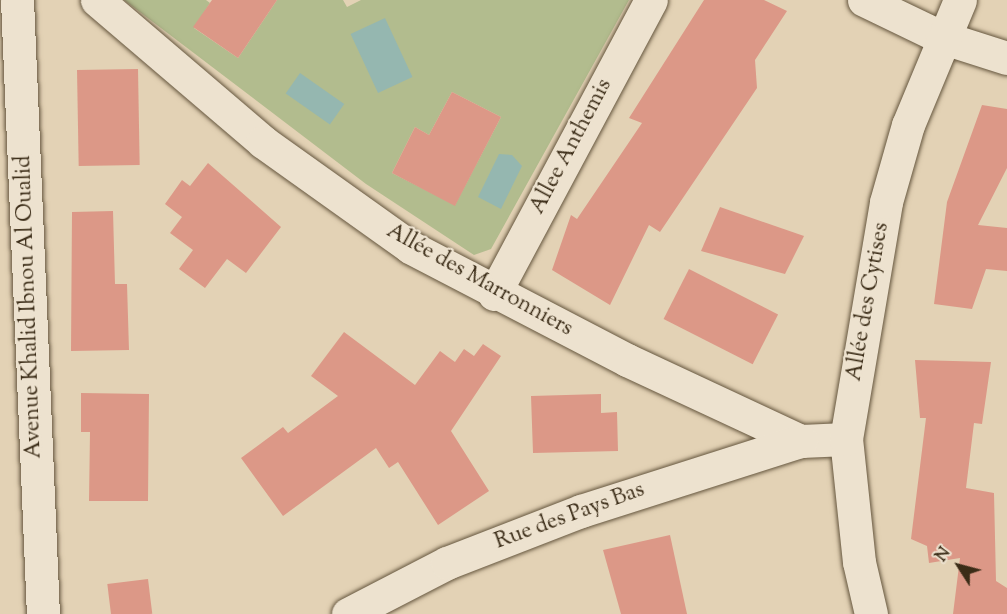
<!DOCTYPE html>
<meta charset="utf-8">
<style>
body{margin:0}
#map{position:relative;width:1007px;height:614px;overflow:hidden;background:#e3d2b5;font-family:"Sorts Mill Goudy",serif}
div>[style]{position:absolute}
.green>*{inset:0;background:#b2bc8e}
.water>*{inset:0;background:#95b7b0;transform-origin:0 0}
.building>*{inset:0;background:#dc9887;transform-origin:0 0}
.roads{filter:drop-shadow(0 0 2px #65563e) drop-shadow(0 0 2px #65563e)}
.minor>*{height:33px;margin:-16.5px;padding:0 16.5px;transform-origin:16.5px;border-radius:16.5px;background:#ede2cf}
span{translate:-50% -50%;white-space:nowrap;text-align:center;line-height:1.15;-webkit-text-stroke:4.5px #ede2cf;paint-order:stroke}
.street-label{font-size:22px;color:#3b2c17}
.north{position:absolute;left:929px;top:536px;width:60px;height:60px;-webkit-text-stroke:4px #ede2cf;paint-order:stroke;rotate:306deg;font-size:16px;font-weight:700;line-height:24px;text-align:center;color:#3b2c17}
.north::after{content:'';display:block;margin:auto;width:21px;height:27px;background:#3b2c17;clip-path:polygon(50% 0,100% 100%,50% 72%,0 100%)}
</style>
<div id="map">
<div class="green">
<div style="clip-path:polygon(evenodd,124px 0,206px 0,210px 3px,194px 28px,238px 58px,277px 0,343px 0,347px 7px,361px 0,629px 0,491px 249px,474px 255px,366px 184px,124px 0,452px 92px,501px 117px,455px 205px,392px 173px,415px 127px,429px 135px,452px 92px)"></div>
</div>
<div class="water">
<div style="left:385px;top:18px;width:65px;height:38px;rotate:65deg"></div>
<div style="left:300px;top:73px;width:54px;height:25px;rotate:35deg"></div>
<div style="clip-path:polygon(499px 154px,512px 155px,522px 166px,501px 209px,478px 197px)"></div>
</div>
<div class="building">
<div style="clip-path:polygon(212px 0,277px 0,238px 58px,193px 27px)"></div>
<div style="clip-path:polygon(704px 0,764px 0,787px 11px,755px 60px,757px 88px,660px 232px,649px 225px,610px 305px,552px 270px,571px 215px,577px 219px,642px 123px,629px 118px)"></div>
<div style="left:138px;top:69px;width:96px;height:61px;rotate:89deg"></div>
<div style="clip-path:polygon(452px 92px,501px 117px,455px 206px,392px 173px,415px 127px,429px 135px)"></div>
<div style="clip-path:polygon(982px 105px,1007px 109px,1007px 168px,978px 225px,1007px 228px,1007px 271px,986px 269px,972px 309px,934px 304px,947px 202px)"></div>
<div style="clip-path:polygon(208px 163px,281px 227px,246px 273px,227px 259px,205px 288px,179px 269px,193px 250px,170px 233px,182px 217px,165px 204px,182px 180px,190px 186px)"></div>
<div style="clip-path:polygon(720px 207px,804px 236px,785px 274px,701px 251px)"></div>
<div style="clip-path:polygon(113px 211px,115px 284px,127px 284px,129px 350px,71px 351px,72px 212px)"></div>
<div style="left:689px;top:269px;width:100px;height:56px;rotate:27deg"></div>
<div style="clip-path:polygon(344px 332px,415px 385px,440px 351px,455px 362px,464px 349px,474px 356px,483px 344px,501px 356px,451px 431px,489px 491px,438px 525px,398px 462px,389px 468px,376px 448px,283px 516px,241px 458px,283px 427px,288px 433px,338px 396px,311px 376px)"></div>
<div style="clip-path:polygon(915px 360px,991px 362px,982px 424px,974px 423px,966px 488px,994px 493px,996px 581px,1007px 588px,1007px 614px,953px 614px,960px 558px,929px 563px,927px 546px,911px 539px,926px 418px,920px 418px)"></div>
<div style="clip-path:polygon(81px 393px,149px 394px,148px 501px,89px 501px,90px 432px,81px 432px)"></div>
<div style="clip-path:polygon(601px 394px,601px 413px,617px 412px,618px 451px,533px 453px,531px 396px)"></div>
<div style="clip-path:polygon(670px 535px,687px 614px,621px 614px,603px 550px)"></div>
<div style="left:148px;top:579px;width:35px;height:41px;rotate:83deg"></div>
</div>
<div class="roads">
<div class="minor">
<div style="left:17px;top:0;width:615px;rotate:87.58deg"></div>
<div style="left:97px;top:0;width:218px;rotate:40.5deg"></div>
<div style="left:263px;top:142px;width:181px;rotate:35.5deg"></div>
<div style="left:410px;top:247px;width:245px;rotate:27.5deg"></div>
<div style="left:627px;top:360px;width:192px;rotate:25deg"></div>
<div style="left:801px;top:441px;width:45px;rotate:-2.5deg"></div>
<div style="left:864px;top:0;width:85px;rotate:25.7deg"></div>
<div style="left:941px;top:37px;width:69px;rotate:17.7deg"></div>
<div style="left:494px;top:294px;width:333px;rotate:-61.9deg"></div>
<div style="left:348px;top:614px;width:111px;rotate:-27.3deg"></div>
<div style="left:447px;top:563px;width:144px;rotate:-21.2deg"></div>
<div style="left:581px;top:511px;width:231px;rotate:-17.7deg"></div>
<div style="left:871px;top:614px;width:53px;rotate:-103deg"></div>
<div style="left:859px;top:562px;width:124px;rotate:-96deg"></div>
<div style="left:846px;top:439px;width:240px;rotate:-80.4deg"></div>
<div style="left:886px;top:202px;width:80px;rotate:-74.1deg"></div>
<div style="left:908px;top:125px;width:135px;rotate:-67.4deg"></div>
</div>
</div>
<div class="street-label">
<span style="left:572px;top:147px;rotate:-62deg">Allee Anthemis</span>
<span style="left:479px;top:281px;rotate:29deg">Allée des Marronniers</span>
<span style="left:869px;top:302px;rotate:-80deg">Allée des Cytises</span>
<span style="left:30px;top:307px;rotate:-92deg">Avenue Khalid Ibnou Al Oualid</span>
<span style="left:570px;top:517px;rotate:-20deg">Rue des Pays Bas</span>
</div>
<div class="north">N</div>
</div>
